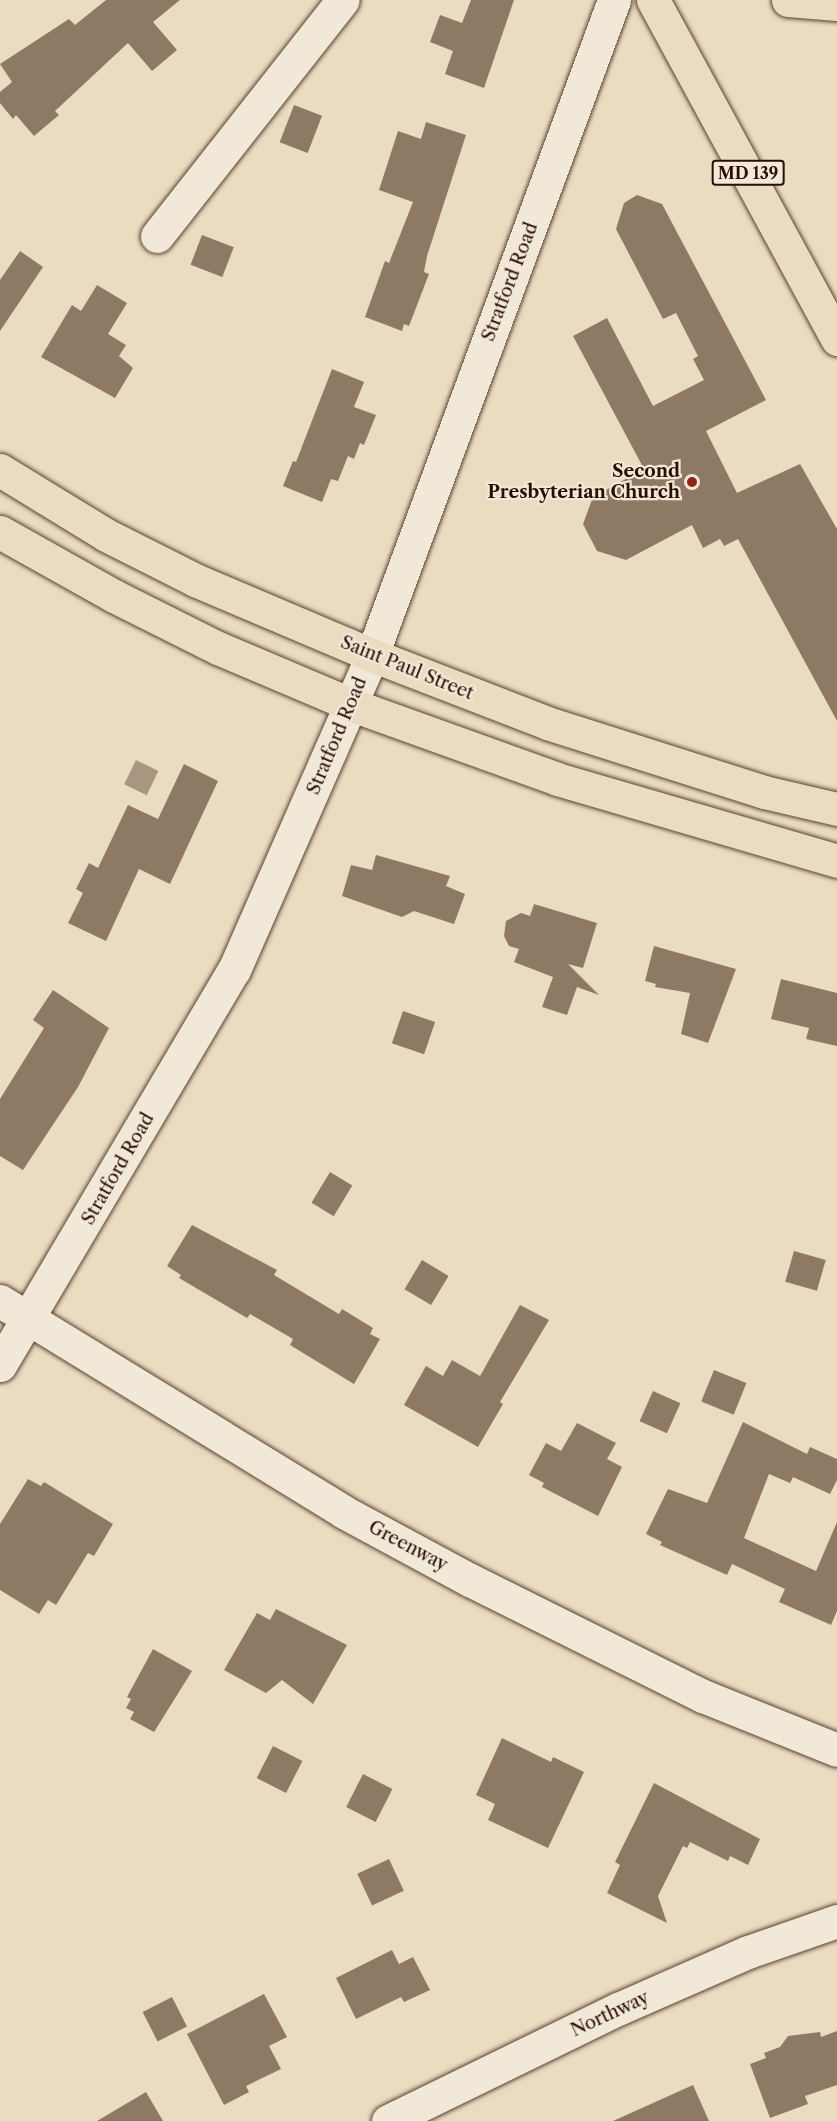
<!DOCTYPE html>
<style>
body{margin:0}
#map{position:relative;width:837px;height:2121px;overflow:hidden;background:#eadcc1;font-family:"Libre Caslon Text",serif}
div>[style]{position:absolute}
.water>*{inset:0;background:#a99680;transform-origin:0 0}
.building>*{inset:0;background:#8e7965;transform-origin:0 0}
.roads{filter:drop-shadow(0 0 2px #5b4132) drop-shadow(0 0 2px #5b4132)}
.minor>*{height:33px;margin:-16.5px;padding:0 16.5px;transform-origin:16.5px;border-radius:16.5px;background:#f1e8d7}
.major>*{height:33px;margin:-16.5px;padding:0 16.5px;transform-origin:16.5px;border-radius:16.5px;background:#eadcc1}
.dots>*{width:16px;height:16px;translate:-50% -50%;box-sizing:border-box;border:3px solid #f1e8d7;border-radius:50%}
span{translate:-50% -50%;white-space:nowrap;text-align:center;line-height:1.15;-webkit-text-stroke:4.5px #f1e8d7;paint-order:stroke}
.shield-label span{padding:2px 4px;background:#f1e8d7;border:2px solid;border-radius:4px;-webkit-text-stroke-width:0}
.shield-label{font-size:16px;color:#2b0d02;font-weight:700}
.street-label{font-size:18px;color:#2b0d02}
.poi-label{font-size:18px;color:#2b0d02;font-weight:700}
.right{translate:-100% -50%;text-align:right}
</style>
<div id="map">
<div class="water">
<div style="left:136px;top:760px;width:25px;height:27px;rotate:26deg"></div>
</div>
<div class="building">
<div style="clip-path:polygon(106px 0,180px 0,153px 22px,177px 50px,152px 71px,128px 43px,55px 111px,59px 115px,34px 136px,16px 115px,13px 119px,0 103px,0 92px,12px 82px,0 64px,69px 19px,75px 25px)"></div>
<div style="clip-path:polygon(471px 0,514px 0,484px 88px,445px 74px,453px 51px,430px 42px,440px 15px,462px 23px)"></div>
<div style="left:294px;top:105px;width:30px;height:40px;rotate:21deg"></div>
<div style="clip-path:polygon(426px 122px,466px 135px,427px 256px,424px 272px,429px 274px,409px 326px,404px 324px,402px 331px,365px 317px,385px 261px,389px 263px,413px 202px,379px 190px,398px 131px,421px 139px)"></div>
<div style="clip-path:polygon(637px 195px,662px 204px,766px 400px,706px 431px,737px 493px,800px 464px,837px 529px,837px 721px,738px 539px,724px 546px,720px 539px,703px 548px,692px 525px,626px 560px,597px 551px,583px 524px,593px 497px,644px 469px,573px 336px,607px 318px,653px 406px,704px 380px,693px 359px,698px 356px,676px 313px,663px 319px,616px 229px,624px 203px)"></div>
<div style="left:202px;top:235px;width:34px;height:32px;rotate:21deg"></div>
<div style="clip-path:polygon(20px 251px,43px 267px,0 331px,0 280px)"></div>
<div style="clip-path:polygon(97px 285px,127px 303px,108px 334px,126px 345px,119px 356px,133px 368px,115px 398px,41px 357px,72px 305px,81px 311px)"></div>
<div style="clip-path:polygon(332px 369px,364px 382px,354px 407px,376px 415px,364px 445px,360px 443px,354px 459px,348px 456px,338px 481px,331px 479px,322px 502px,283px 486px,293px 461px,296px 462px)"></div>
<div style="clip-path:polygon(184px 764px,218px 781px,170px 884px,139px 869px,106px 941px,68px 923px,83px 893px,76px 889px,89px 863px,98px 868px,128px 805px,158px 819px)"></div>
<div style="clip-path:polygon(376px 855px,450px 876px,446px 886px,465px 894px,454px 924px,414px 911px,402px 917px,342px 896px,351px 865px,372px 870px)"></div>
<div style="clip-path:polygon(534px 904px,597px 923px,583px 968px,568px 964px,599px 995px,577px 987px,567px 1015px,542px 1007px,553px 977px,514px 962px,519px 949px,509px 946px,504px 936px,506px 921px,521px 913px,530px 916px)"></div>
<div style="clip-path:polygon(654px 946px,736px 969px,708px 1043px,681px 1034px,690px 993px,655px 987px,656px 984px,645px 981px)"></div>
<div style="clip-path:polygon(781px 979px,837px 993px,837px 1046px,806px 1039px,809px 1028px,771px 1019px)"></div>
<div style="clip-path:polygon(53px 990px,109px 1028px,78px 1087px,23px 1170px,0 1156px,0 1099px,44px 1028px,33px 1020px)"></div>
<div style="left:403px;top:1011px;width:34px;height:34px;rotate:19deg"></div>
<div style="left:330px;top:1172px;width:26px;height:36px;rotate:31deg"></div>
<div style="clip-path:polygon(192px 1225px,277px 1270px,274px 1275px,339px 1314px,342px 1309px,373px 1328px,370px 1334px,380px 1339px,354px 1384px,290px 1345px,293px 1339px,250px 1314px,247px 1318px,179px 1278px,181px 1275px,167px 1266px)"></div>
<div style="left:794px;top:1251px;width:33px;height:32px;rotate:16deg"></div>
<div style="left:422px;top:1260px;width:31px;height:34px;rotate:31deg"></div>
<div style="clip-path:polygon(520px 1305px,549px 1320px,500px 1402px,503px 1404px,478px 1447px,404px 1405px,426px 1366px,443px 1376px,452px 1360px,480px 1376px)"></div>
<div style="left:714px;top:1370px;width:35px;height:34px;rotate:22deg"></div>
<div style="left:653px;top:1391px;width:30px;height:33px;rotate:24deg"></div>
<div style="clip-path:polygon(743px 1422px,807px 1454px,810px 1447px,837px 1459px,837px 1480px,830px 1494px,793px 1477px,790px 1483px,769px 1474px,744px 1538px,816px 1571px,837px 1522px,837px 1611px,831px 1625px,779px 1602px,785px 1589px,732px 1564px,727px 1575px,660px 1545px,662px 1542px,646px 1534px,668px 1489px,707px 1503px)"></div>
<div style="clip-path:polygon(577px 1423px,616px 1443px,607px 1459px,622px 1467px,598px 1516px,542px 1487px,544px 1483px,529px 1475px,546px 1443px,561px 1451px)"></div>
<div style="clip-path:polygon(28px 1479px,41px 1486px,44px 1482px,113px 1524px,94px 1556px,88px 1553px,56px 1605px,48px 1600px,39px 1614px,0 1590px,0 1524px)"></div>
<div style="clip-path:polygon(276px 1609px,347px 1645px,313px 1704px,282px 1680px,266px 1693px,224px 1670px,257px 1613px,270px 1620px)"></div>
<div style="clip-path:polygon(153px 1649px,192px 1671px,154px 1732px,130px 1719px,134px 1712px,126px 1708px,131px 1699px,127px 1697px)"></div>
<div style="clip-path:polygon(502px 1738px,551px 1762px,553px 1757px,584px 1772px,548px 1848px,488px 1820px,495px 1804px,476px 1795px)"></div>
<div style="left:273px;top:1746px;width:33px;height:36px;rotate:27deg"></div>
<div style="left:363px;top:1774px;width:33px;height:37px;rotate:27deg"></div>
<div style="clip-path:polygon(654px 1783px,760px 1839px,748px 1865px,730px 1856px,728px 1861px,690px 1842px,687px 1848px,683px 1846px,658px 1896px,667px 1923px,607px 1893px,620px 1865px,615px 1862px)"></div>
<div style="left:389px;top:1859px;width:35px;height:35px;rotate:65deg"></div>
<div style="clip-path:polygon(392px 1950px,399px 1964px,413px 1957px,430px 1990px,404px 2002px,401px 1997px,356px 2019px,336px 1978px)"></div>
<div style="clip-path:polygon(264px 1994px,287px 2037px,269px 2046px,281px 2069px,246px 2086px,249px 2092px,224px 2105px,187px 2034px)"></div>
<div style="left:172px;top:1997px;width:33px;height:33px;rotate:63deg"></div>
<div style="clip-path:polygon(837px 2031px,837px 2085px,805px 2096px,808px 2104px,770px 2118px,750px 2064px,766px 2058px,764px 2053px,780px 2047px,788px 2036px,820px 2032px,821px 2037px)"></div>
<div style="clip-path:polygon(693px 2085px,709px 2121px,613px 2121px)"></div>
<div style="clip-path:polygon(146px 2092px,163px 2121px,97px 2121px)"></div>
</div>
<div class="roads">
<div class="minor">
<div style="left:157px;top:236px;width:300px;rotate:-51.8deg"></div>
<div style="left:0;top:1301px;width:404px;rotate:31.5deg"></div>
<div style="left:344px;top:1512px;width:143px;rotate:28.4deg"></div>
<div style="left:470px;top:1580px;width:260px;rotate:26.5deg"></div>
<div style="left:703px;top:1696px;width:144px;rotate:21.9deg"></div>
<div style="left:0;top:1365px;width:459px;rotate:-59.4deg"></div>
<div style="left:234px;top:970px;width:344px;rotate:-66.3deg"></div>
<div style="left:372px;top:655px;width:698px;rotate:-69.72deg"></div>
<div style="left:388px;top:2121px;width:256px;rotate:-26deg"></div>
<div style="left:618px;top:2009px;width:142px;rotate:-23.7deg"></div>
<div style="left:748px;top:1952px;width:94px;rotate:-19.2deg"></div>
</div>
<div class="major">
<div style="left:653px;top:0;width:386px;rotate:61.5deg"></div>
<div style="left:788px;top:0;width:49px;rotate:4.7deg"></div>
<div style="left:0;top:470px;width:124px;rotate:31.5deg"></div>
<div style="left:106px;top:535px;width:100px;rotate:26.8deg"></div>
<div style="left:195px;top:580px;width:192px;rotate:23deg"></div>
<div style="left:372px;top:655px;width:188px;rotate:21.2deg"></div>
<div style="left:547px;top:723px;width:228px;rotate:17.6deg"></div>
<div style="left:764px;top:792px;width:75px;rotate:13.1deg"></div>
<div style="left:0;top:532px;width:131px;rotate:29.3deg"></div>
<div style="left:114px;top:596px;width:116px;rotate:26.6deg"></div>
<div style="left:218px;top:648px;width:146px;rotate:23deg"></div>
<div style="left:352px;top:705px;width:218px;rotate:19.8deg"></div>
<div style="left:557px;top:779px;width:292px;rotate:16.3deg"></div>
</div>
</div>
<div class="dots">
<div style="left:692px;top:482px;background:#8f2418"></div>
</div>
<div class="shield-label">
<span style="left:748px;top:173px">MD 139</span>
</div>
<div class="street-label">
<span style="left:510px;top:282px;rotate:-69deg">Stratford Road</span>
<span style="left:407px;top:668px;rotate:22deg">Saint Paul Street</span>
<span style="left:337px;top:736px;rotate:-67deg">Stratford Road</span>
<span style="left:118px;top:1169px;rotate:-60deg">Stratford Road</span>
<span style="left:408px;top:1546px;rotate:28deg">Greenway</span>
<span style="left:610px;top:2014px;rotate:-25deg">Northway</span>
</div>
<div class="poi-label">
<span class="right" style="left:680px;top:482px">Second<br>Presbyterian Church</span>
</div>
</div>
